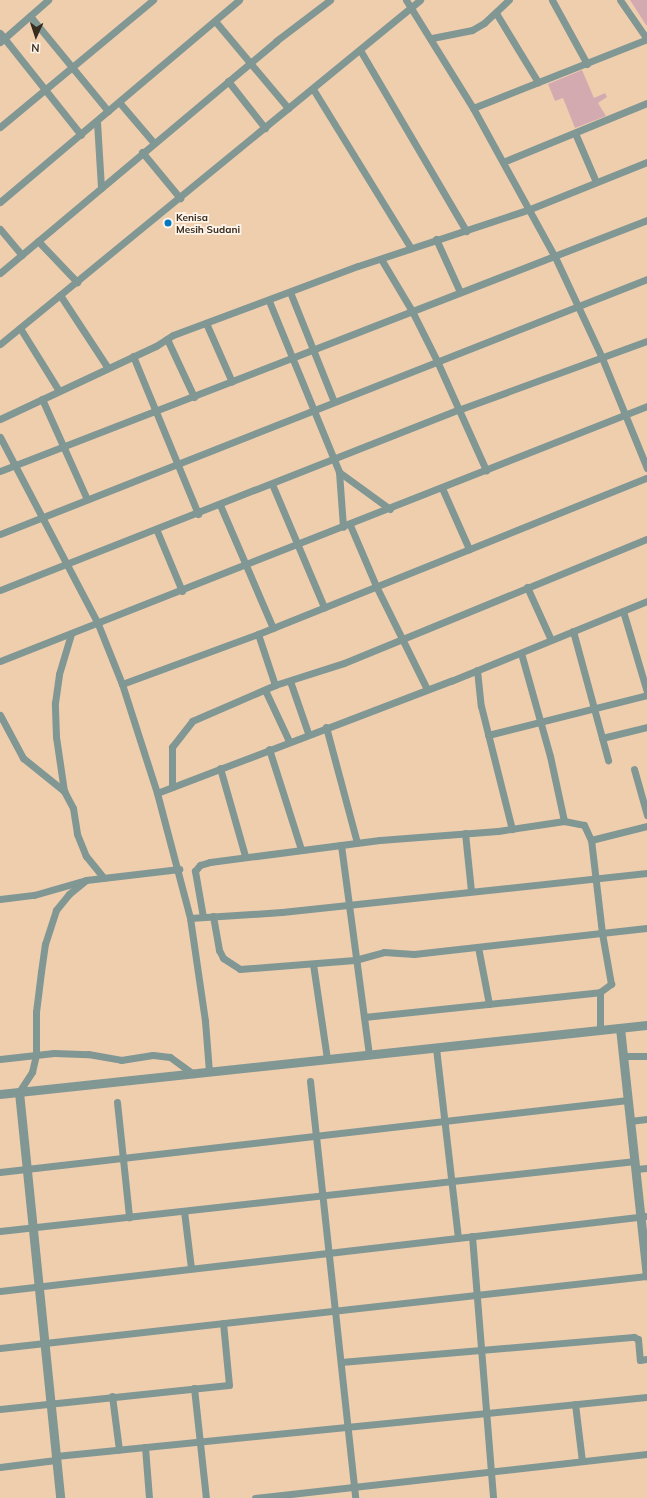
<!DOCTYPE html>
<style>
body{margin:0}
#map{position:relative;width:647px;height:1498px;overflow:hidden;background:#efceae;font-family:Mulish,sans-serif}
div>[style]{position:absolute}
.green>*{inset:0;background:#d4aab1}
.minor>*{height:7px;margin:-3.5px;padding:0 3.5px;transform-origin:3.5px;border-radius:3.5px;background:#819794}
.tertiary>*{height:9px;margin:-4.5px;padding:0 4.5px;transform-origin:4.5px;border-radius:4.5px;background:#819794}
.dots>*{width:11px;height:11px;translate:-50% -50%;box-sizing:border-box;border:2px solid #fef4ea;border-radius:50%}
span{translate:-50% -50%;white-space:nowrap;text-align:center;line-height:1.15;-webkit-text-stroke:3.5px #fef4ea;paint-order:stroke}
.poi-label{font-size:10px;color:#382c1f;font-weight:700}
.left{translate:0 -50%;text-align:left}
.north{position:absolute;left:16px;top:16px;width:40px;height:40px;-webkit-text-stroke:3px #fef4ea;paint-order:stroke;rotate:183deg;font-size:11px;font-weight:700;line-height:16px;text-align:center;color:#382c1f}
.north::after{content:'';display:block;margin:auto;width:14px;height:18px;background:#382c1f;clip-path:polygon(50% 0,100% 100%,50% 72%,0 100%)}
</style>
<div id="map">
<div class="green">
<div style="clip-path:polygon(630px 0,647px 0,647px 25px,646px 25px)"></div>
<div style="clip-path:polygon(582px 70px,594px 98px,605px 93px,607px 97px,598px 103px,606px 116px,575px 128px,563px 98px,555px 101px,548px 84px)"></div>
</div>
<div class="minor">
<div style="left:406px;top:0;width:127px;rotate:58.2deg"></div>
<div style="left:473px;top:108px;width:170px;rotate:61.2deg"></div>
<div style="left:555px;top:257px;width:111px;rotate:65deg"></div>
<div style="left:602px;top:358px;width:119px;rotate:67.8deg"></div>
<div style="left:552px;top:0;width:73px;rotate:61.3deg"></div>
<div style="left:496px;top:13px;width:81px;rotate:58.7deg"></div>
<div style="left:30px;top:16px;width:123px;rotate:50.6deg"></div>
<div style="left:215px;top:21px;width:114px;rotate:50deg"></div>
<div style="left:0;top:33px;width:130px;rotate:51.5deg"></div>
<div style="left:432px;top:38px;width:41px;rotate:-11.3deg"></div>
<div style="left:472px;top:30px;width:14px;rotate:-30deg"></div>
<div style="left:484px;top:23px;width:34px;rotate:-43deg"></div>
<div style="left:0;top:42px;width:64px;rotate:-41.2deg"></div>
<div style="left:360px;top:50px;width:210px;rotate:59.6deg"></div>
<div style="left:228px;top:81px;width:60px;rotate:51.8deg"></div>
<div style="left:313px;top:89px;width:187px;rotate:58.4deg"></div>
<div style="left:119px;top:102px;width:52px;rotate:49.6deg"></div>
<div style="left:473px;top:108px;width:187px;rotate:-21.6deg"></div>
<div style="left:647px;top:39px;width:47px;rotate:-124.7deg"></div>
<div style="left:97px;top:122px;width:66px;rotate:86.5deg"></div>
<div style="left:0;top:127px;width:199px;rotate:-39.7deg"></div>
<div style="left:575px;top:133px;width:53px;rotate:66.8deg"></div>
<div style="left:142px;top:152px;width:60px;rotate:50.4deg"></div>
<div style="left:503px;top:162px;width:156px;rotate:-22.3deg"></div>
<div style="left:0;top:202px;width:313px;rotate:-40.2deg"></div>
<div style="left:0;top:229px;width:34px;rotate:50deg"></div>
<div style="left:436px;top:239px;width:58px;rotate:65.6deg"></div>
<div style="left:38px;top:241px;width:57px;rotate:46.4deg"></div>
<div style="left:381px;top:259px;width:61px;rotate:59.2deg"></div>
<div style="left:412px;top:311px;width:56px;rotate:63.4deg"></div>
<div style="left:437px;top:361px;width:120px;rotate:65.8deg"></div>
<div style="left:0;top:273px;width:361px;rotate:-40deg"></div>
<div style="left:276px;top:41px;width:68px;rotate:-37.2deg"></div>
<div style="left:290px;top:292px;width:118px;rotate:68.2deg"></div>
<div style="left:60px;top:295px;width:87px;rotate:56.7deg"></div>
<div style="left:269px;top:301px;width:185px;rotate:67.7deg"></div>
<div style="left:339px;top:472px;width:55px;rotate:85.8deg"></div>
<div style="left:206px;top:323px;width:64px;rotate:66.2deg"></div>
<div style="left:20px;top:328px;width:74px;rotate:58.2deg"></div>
<div style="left:167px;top:339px;width:64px;rotate:65deg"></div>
<div style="left:0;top:344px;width:543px;rotate:-39.32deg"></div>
<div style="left:133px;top:356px;width:171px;rotate:67.6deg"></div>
<div style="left:42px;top:399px;width:110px;rotate:65.8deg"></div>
<div style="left:0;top:419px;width:172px;rotate:-25.1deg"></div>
<div style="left:156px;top:346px;width:20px;rotate:-33deg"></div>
<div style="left:173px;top:335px;width:197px;rotate:-20.5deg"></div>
<div style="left:358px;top:266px;width:181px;rotate:-18.3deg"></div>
<div style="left:530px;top:209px;width:126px;rotate:-21.9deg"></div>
<div style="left:0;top:437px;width:211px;rotate:62.3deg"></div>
<div style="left:98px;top:624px;width:65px;rotate:68.2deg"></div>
<div style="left:122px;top:684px;width:114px;rotate:72.2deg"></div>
<div style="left:157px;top:793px;width:129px;rotate:75.2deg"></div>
<div style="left:190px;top:918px;width:104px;rotate:81.7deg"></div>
<div style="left:205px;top:1021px;width:51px;rotate:85.5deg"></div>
<div style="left:0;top:471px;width:694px;rotate:-21.2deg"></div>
<div style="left:339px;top:472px;width:63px;rotate:36deg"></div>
<div style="left:272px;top:484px;width:134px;rotate:67.1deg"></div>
<div style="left:442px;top:488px;width:67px;rotate:66.1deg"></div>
<div style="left:220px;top:505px;width:134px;rotate:66.7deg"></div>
<div style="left:350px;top:525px;width:66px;rotate:66.9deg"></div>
<div style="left:376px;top:586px;width:115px;rotate:63.7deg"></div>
<div style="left:157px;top:531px;width:65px;rotate:67.4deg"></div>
<div style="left:0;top:534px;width:695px;rotate:-21.51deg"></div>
<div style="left:527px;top:587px;width:58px;rotate:65.6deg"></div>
<div style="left:0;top:590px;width:492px;rotate:-21.5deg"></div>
<div style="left:458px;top:410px;width:201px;rotate:-20.1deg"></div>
<div style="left:623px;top:611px;width:84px;rotate:73.5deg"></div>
<div style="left:573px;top:631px;width:134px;rotate:74.8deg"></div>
<div style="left:258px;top:634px;width:54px;rotate:71.6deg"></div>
<div style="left:521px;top:653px;width:107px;rotate:74.3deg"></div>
<div style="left:550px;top:756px;width:66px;rotate:77.8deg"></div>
<div style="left:0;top:661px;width:695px;rotate:-21.51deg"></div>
<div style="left:477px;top:670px;width:36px;rotate:84deg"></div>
<div style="left:481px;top:706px;width:127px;rotate:75.9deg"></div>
<div style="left:290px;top:681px;width:55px;rotate:70.9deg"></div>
<div style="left:122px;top:684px;width:145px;rotate:-20.2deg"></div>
<div style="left:258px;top:634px;width:419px;rotate:-21.9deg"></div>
<div style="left:265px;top:690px;width:56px;rotate:64.8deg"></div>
<div style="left:0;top:715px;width:49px;rotate:61.9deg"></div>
<div style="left:23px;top:758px;width:53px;rotate:38.8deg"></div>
<div style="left:64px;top:791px;width:19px;rotate:62deg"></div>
<div style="left:73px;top:808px;width:26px;rotate:81deg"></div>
<div style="left:77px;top:834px;width:24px;rotate:68deg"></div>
<div style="left:86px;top:856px;width:28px;rotate:51deg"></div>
<div style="left:326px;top:727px;width:120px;rotate:75deg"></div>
<div style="left:488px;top:735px;width:164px;rotate:-14.1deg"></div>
<div style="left:602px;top:738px;width:46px;rotate:-13.7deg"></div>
<div style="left:269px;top:749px;width:105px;rotate:72.3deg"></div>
<div style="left:220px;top:768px;width:91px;rotate:74.1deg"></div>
<div style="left:634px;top:769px;width:48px;rotate:74.2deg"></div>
<div style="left:172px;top:787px;width:40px;rotate:-90deg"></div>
<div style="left:172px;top:747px;width:33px;rotate:-52deg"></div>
<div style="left:192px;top:721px;width:90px;rotate:-23.4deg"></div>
<div style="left:275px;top:685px;width:72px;rotate:-17.7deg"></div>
<div style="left:344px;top:663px;width:327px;rotate:-22.3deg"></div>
<div style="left:64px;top:791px;width:55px;rotate:-98.4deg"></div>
<div style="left:56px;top:737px;width:34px;rotate:-92deg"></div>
<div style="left:55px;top:703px;width:29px;rotate:-82deg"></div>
<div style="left:59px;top:674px;width:42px;rotate:-73.3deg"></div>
<div style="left:157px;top:793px;width:315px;rotate:-20.9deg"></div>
<div style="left:451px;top:681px;width:212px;rotate:-22.2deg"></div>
<div style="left:465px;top:833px;width:58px;rotate:84.1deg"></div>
<div style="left:341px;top:845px;width:212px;rotate:82.4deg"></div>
<div style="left:0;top:899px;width:34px;rotate:-7deg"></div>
<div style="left:34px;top:895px;width:54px;rotate:-16.1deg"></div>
<div style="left:86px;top:880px;width:94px;rotate:-6.7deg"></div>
<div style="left:213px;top:916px;width:35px;rotate:80deg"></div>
<div style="left:219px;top:950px;width:9px;rotate:63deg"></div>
<div style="left:223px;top:958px;width:20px;rotate:33deg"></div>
<div style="left:240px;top:969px;width:115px;rotate:-4.5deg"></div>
<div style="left:355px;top:960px;width:30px;rotate:-15deg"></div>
<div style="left:384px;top:952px;width:30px;rotate:4deg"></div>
<div style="left:414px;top:954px;width:234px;rotate:-6.4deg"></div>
<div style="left:203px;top:917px;width:47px;rotate:-99.9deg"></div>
<div style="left:195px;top:871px;width:8px;rotate:-50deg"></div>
<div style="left:200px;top:865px;width:10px;rotate:-17deg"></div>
<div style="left:210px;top:862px;width:171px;rotate:-7.4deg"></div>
<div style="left:380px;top:840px;width:118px;rotate:-4.4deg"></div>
<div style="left:498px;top:831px;width:67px;rotate:-8.6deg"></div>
<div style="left:564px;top:821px;width:20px;rotate:11deg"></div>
<div style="left:584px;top:825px;width:17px;rotate:65deg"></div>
<div style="left:591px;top:840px;width:58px;rotate:-14deg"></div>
<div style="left:190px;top:918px;width:92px;rotate:-3.7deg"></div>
<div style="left:282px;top:912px;width:367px;rotate:-6.1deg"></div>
<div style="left:478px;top:947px;width:58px;rotate:79.1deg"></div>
<div style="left:313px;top:964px;width:96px;rotate:81.6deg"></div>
<div style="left:600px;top:992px;width:38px;rotate:90deg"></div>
<div style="left:364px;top:1017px;width:237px;rotate:-6deg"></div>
<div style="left:600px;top:992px;width:14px;rotate:-36deg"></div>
<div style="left:611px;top:984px;width:52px;rotate:-100deg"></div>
<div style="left:602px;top:933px;width:94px;rotate:-96.7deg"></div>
<div style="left:436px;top:1048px;width:191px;rotate:83.4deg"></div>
<div style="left:623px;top:1056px;width:24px"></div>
<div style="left:0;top:1059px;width:54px;rotate:-6.3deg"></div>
<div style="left:54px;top:1053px;width:34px;rotate:2deg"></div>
<div style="left:88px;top:1054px;width:34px;rotate:10deg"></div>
<div style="left:121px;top:1060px;width:32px;rotate:-9deg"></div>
<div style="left:153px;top:1055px;width:17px;rotate:7deg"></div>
<div style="left:170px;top:1057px;width:29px;rotate:36deg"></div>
<div style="left:310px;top:1081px;width:419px;rotate:83.8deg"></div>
<div style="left:19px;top:1092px;width:24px;rotate:-57deg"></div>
<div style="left:32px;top:1072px;width:17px;rotate:-77deg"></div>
<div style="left:36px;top:1055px;width:43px;rotate:-90deg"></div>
<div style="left:36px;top:1012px;width:40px;rotate:-82.9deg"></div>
<div style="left:41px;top:972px;width:28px;rotate:-82deg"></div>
<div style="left:45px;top:944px;width:36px;rotate:-72deg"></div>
<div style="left:56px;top:910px;width:21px;rotate:-51deg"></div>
<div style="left:69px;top:894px;width:22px;rotate:-39deg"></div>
<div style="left:117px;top:1102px;width:116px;rotate:84deg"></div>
<div style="left:630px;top:1121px;width:17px;rotate:-7deg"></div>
<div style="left:636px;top:1169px;width:11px;rotate:-5deg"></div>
<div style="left:0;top:1172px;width:632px;rotate:-6.54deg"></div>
<div style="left:184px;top:1211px;width:57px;rotate:83deg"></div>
<div style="left:0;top:1231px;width:639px;rotate:-6.29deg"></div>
<div style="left:472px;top:1236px;width:263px;rotate:85.4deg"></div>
<div style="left:0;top:1291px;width:651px;rotate:-6.61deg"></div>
<div style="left:0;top:1348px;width:651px;rotate:-6.35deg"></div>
<div style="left:341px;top:1362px;width:294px;rotate:-4.9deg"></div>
<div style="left:634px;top:1337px;width:4px;rotate:27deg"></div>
<div style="left:638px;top:1339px;width:21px;rotate:85deg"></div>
<div style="left:640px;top:1360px;width:7px;rotate:-8deg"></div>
<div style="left:194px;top:1388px;width:111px;rotate:83.8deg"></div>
<div style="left:112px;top:1396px;width:54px;rotate:82.6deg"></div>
<div style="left:575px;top:1404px;width:57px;rotate:83deg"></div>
<div style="left:0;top:1409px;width:230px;rotate:-6deg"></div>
<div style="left:229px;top:1385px;width:62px;rotate:-95.5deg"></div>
<div style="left:145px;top:1447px;width:51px;rotate:85.5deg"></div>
<div style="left:56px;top:1456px;width:594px;rotate:-5.7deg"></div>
<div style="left:0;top:1467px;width:56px;rotate:-7.1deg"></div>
<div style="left:255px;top:1498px;width:394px;rotate:-6.4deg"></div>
</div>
<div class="tertiary">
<div style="left:620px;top:1028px;width:249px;rotate:83.8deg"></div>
<div style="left:19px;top:1092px;width:408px;rotate:84.2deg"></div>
<div style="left:0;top:1094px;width:651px;rotate:-6.09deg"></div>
</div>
<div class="dots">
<div style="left:168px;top:223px;background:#0078c2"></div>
</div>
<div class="poi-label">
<span class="left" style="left:176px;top:223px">Kenisa<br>Mesih Sudani</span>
</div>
<div class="north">N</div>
</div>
